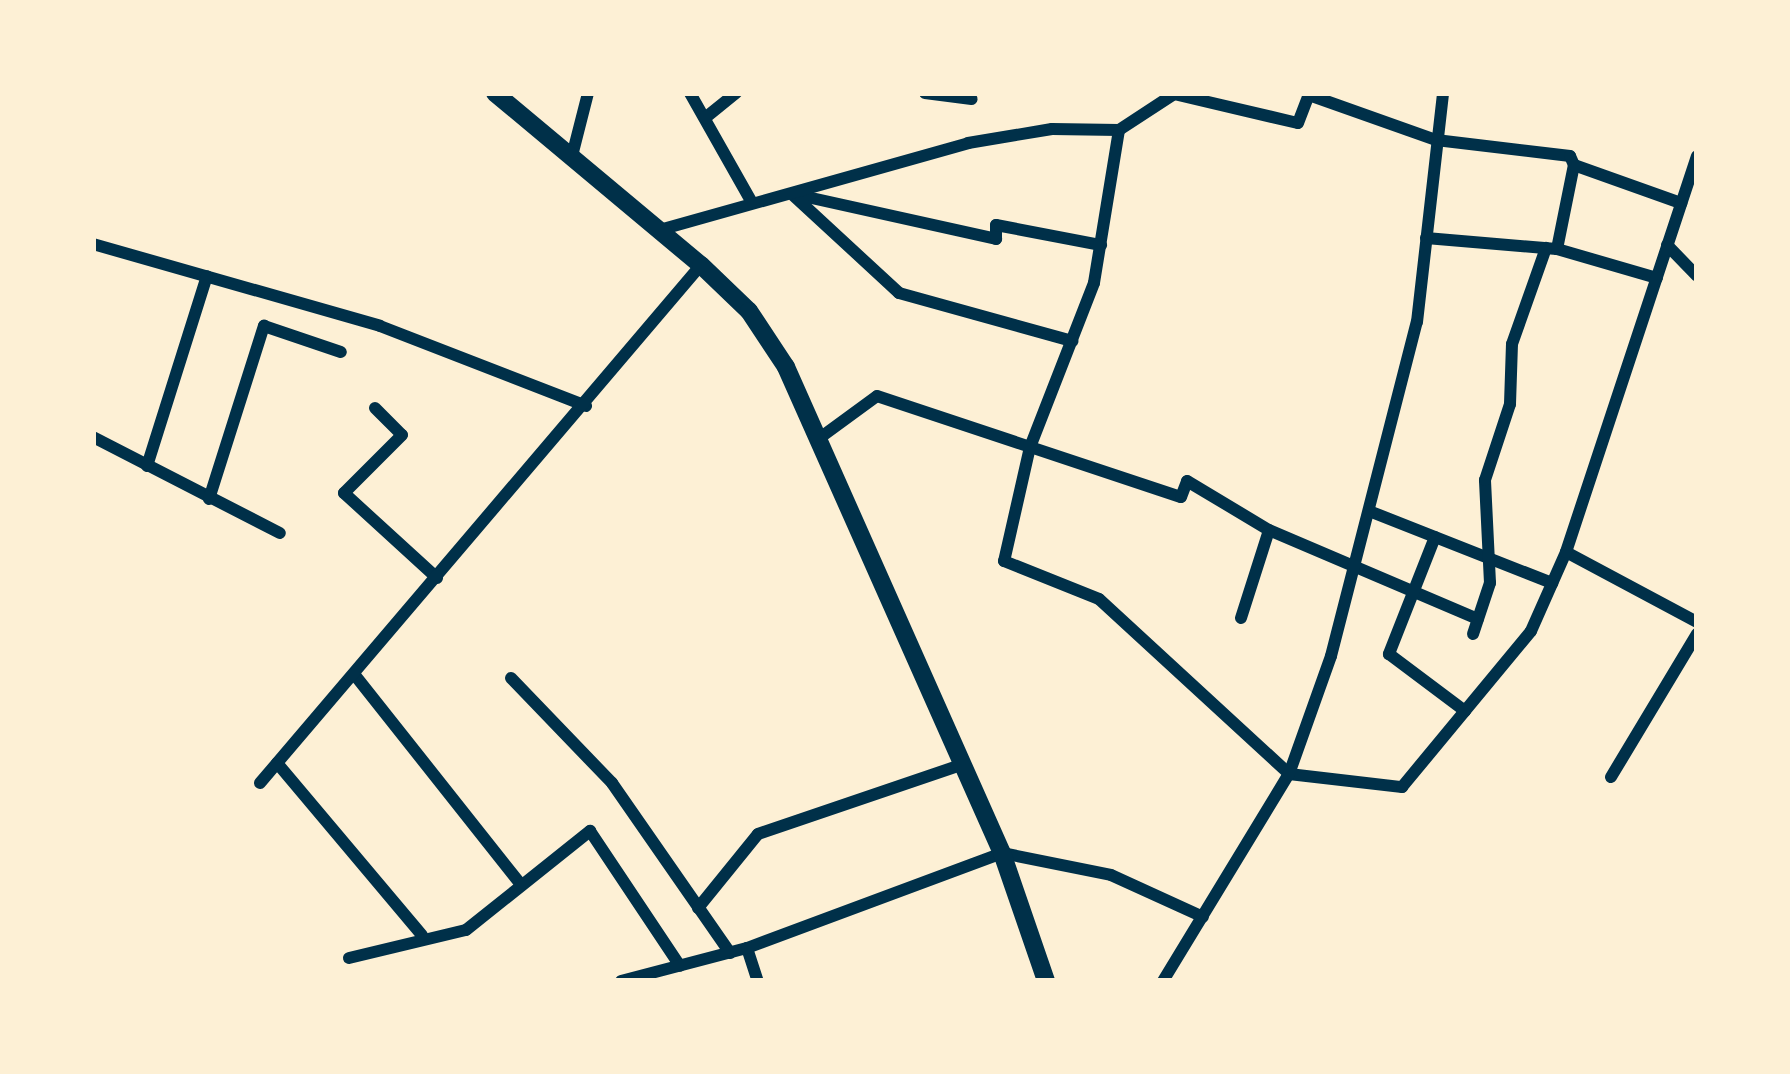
<!DOCTYPE html>
<style>
body{margin:0}
#map{position:relative;width:1790px;height:1074px;overflow:hidden;background:#fdf0d5;font-family:"Crimson Pro",serif}
div>[style]{position:absolute}
.minor>*{height:12px;margin:-6px;padding:0 6px;transform-origin:6px;border-radius:6px;background:#003049}
.secondary>*{height:18px;margin:-9px;padding:0 9px;transform-origin:9px;border-radius:9px;background:#003049}
span{translate:-50% -50%;white-space:nowrap;text-align:center;line-height:1.15;-webkit-text-stroke:12px #fdf0d5;paint-order:stroke}
.frame{position:absolute;inset:0;border:96px solid #fdf0d5;pointer-events:none}
</style>
<div id="map">
<div class="minor">
<div style="left:690px;top:93px;width:124px;rotate:60.5deg"></div>
<div style="left:925px;top:93px;width:47px;rotate:7.3deg"></div>
<div style="left:705px;top:118px;width:40px;rotate:-39deg"></div>
<div style="left:1119px;top:130px;width:155px;rotate:99.3deg"></div>
<div style="left:1094px;top:283px;width:176px;rotate:111.3deg"></div>
<div style="left:1030px;top:447px;width:117px;rotate:102.8deg"></div>
<div style="left:1004px;top:561px;width:102px;rotate:21.8deg"></div>
<div style="left:1099px;top:599px;width:258px;rotate:42.6deg"></div>
<div style="left:573px;top:152px;width:61px;rotate:-75.7deg"></div>
<div style="left:798px;top:195px;width:203px;rotate:12.5deg"></div>
<div style="left:996px;top:239px;width:14px;rotate:-90deg"></div>
<div style="left:996px;top:225px;width:107px;rotate:10.8deg"></div>
<div style="left:794px;top:196px;width:143px;rotate:42.7deg"></div>
<div style="left:899px;top:293px;width:180px;rotate:15.5deg"></div>
<div style="left:663px;top:229px;width:317px;rotate:-15.7deg"></div>
<div style="left:968px;top:143px;width:85px;rotate:-9.5deg"></div>
<div style="left:1052px;top:129px;width:67px;rotate:0.9deg"></div>
<div style="left:1119px;top:130px;width:66px;rotate:-33.2deg"></div>
<div style="left:1174px;top:94px;width:127px;rotate:13.2deg"></div>
<div style="left:1298px;top:123px;width:30px;rotate:-69deg"></div>
<div style="left:1309px;top:95px;width:135px;rotate:19.5deg"></div>
<div style="left:1436px;top:140px;width:135px;rotate:6.8deg"></div>
<div style="left:1570px;top:156px;width:10px;rotate:66deg"></div>
<div style="left:1426px;top:238px;width:131px;rotate:4.8deg"></div>
<div style="left:1557px;top:249px;width:104px;rotate:16.2deg"></div>
<div style="left:93px;top:244px;width:298px;rotate:15.9deg"></div>
<div style="left:380px;top:326px;width:221px;rotate:21.2deg"></div>
<div style="left:1667px;top:245px;width:43px;rotate:45.9deg"></div>
<div style="left:1557px;top:249px;width:86px;rotate:-78.6deg"></div>
<div style="left:1574px;top:165px;width:114px;rotate:19.6deg"></div>
<div style="left:375px;top:408px;width:38px;rotate:45deg"></div>
<div style="left:402px;top:435px;width:82px;rotate:135deg"></div>
<div style="left:344px;top:493px;width:126px;rotate:42.4deg"></div>
<div style="left:93px;top:437px;width:210px;rotate:27.2deg"></div>
<div style="left:821px;top:437px;width:69px;rotate:-36.2deg"></div>
<div style="left:877px;top:396px;width:320px;rotate:18.4deg"></div>
<div style="left:1181px;top:497px;width:17px;rotate:-69deg"></div>
<div style="left:1187px;top:481px;width:96px;rotate:30.9deg"></div>
<div style="left:1269px;top:530px;width:227px;rotate:23.1deg"></div>
<div style="left:147px;top:466px;width:199px;rotate:-72.5deg"></div>
<div style="left:209px;top:499px;width:182px;rotate:-72.4deg"></div>
<div style="left:264px;top:326px;width:81px;rotate:18.7deg"></div>
<div style="left:1369px;top:511px;width:197px;rotate:21.5deg"></div>
<div style="left:1435px;top:537px;width:126px;rotate:111.5deg"></div>
<div style="left:1389px;top:654px;width:95px;rotate:36.9deg"></div>
<div style="left:1566px;top:552px;width:149px;rotate:28.1deg"></div>
<div style="left:1241px;top:618px;width:92px;rotate:-72.3deg"></div>
<div style="left:1473px;top:634px;width:54px;rotate:-71.6deg"></div>
<div style="left:1490px;top:583px;width:103px;rotate:-92.8deg"></div>
<div style="left:1485px;top:480px;width:80px;rotate:-71.8deg"></div>
<div style="left:1510px;top:404px;width:60px;rotate:-88.1deg"></div>
<div style="left:1512px;top:344px;width:102px;rotate:-70.5deg"></div>
<div style="left:354px;top:674px;width:269px;rotate:51.6deg"></div>
<div style="left:511px;top:678px;width:146px;rotate:46.1deg"></div>
<div style="left:612px;top:783px;width:207px;rotate:55.2deg"></div>
<div style="left:277px;top:763px;width:225px;rotate:49.9deg"></div>
<div style="left:1289px;top:774px;width:114px;rotate:6.6deg"></div>
<div style="left:1402px;top:787px;width:202px;rotate:-50.4deg"></div>
<div style="left:1531px;top:631px;width:86px;rotate:-66.1deg"></div>
<div style="left:1566px;top:552px;width:417px;rotate:-71.7deg"></div>
<div style="left:1611px;top:777px;width:167px;rotate:-59deg"></div>
<div style="left:260px;top:783px;width:680px;rotate:-49.59deg"></div>
<div style="left:698px;top:908px;width:95px;rotate:-51deg"></div>
<div style="left:758px;top:834px;width:218px;rotate:-18.8deg"></div>
<div style="left:747px;top:948px;width:35px;rotate:72deg"></div>
<div style="left:349px;top:958px;width:120px;rotate:-13.5deg"></div>
<div style="left:466px;top:930px;width:159px;rotate:-38.6deg"></div>
<div style="left:590px;top:831px;width:162px;rotate:56.3deg"></div>
<div style="left:621px;top:981px;width:130px;rotate:-14.7deg"></div>
<div style="left:747px;top:948px;width:272px;rotate:-20.4deg"></div>
<div style="left:1002px;top:853px;width:111px;rotate:11.4deg"></div>
<div style="left:1111px;top:875px;width:101px;rotate:24.5deg"></div>
<div style="left:1163px;top:981px;width:242px;rotate:-58.7deg"></div>
<div style="left:1289px;top:774px;width:125px;rotate:-70.4deg"></div>
<div style="left:1331px;top:656px;width:345px;rotate:-75.6deg"></div>
<div style="left:1417px;top:322px;width:230px;rotate:-83.5deg"></div>
</div>
<div class="secondary">
<div style="left:495px;top:93px;width:268px;rotate:39.9deg"></div>
<div style="left:701px;top:265px;width:66px;rotate:43.8deg"></div>
<div style="left:749px;top:311px;width:67px;rotate:56.5deg"></div>
<div style="left:786px;top:367px;width:532px;rotate:66.04deg"></div>
<div style="left:1002px;top:853px;width:135px;rotate:71deg"></div>
</div>
<div class="frame"></div>
</div>
